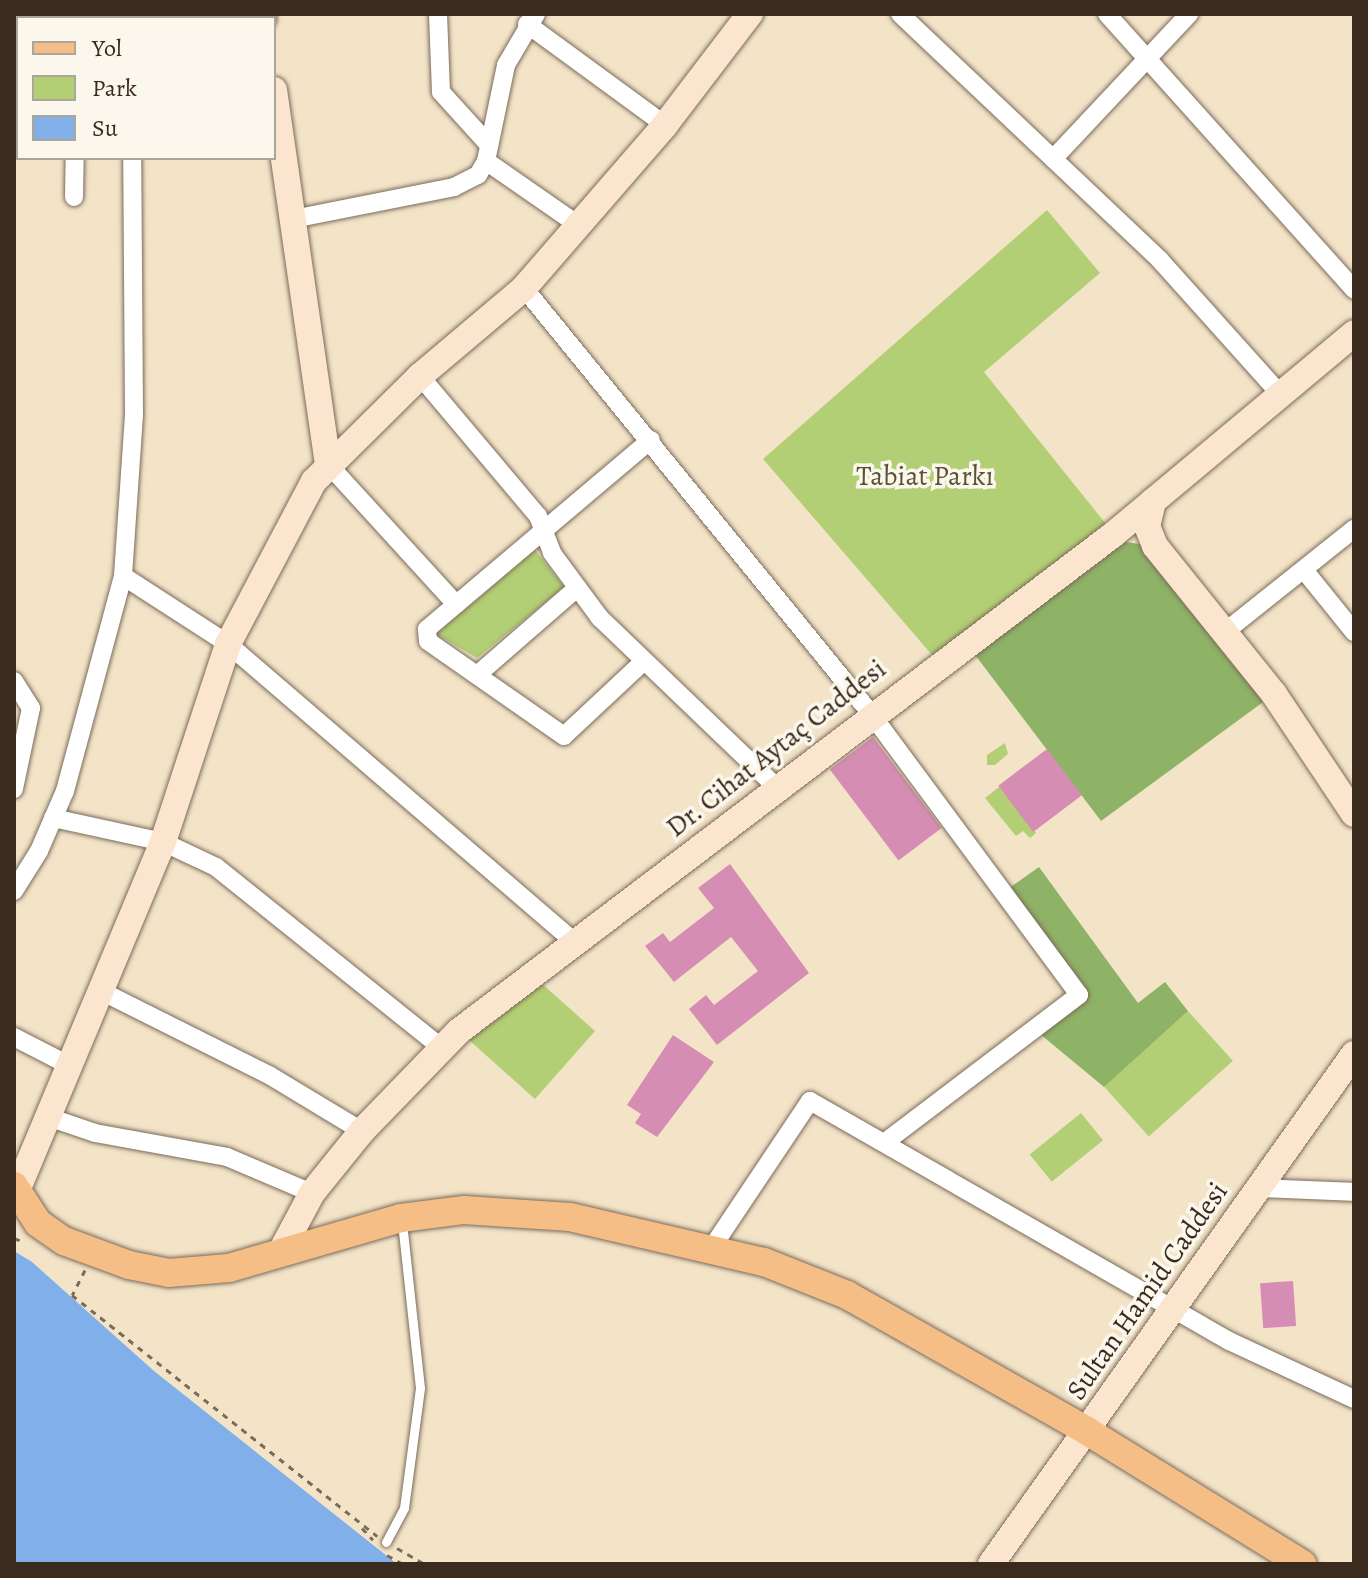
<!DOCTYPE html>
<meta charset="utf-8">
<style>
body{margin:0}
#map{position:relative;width:1368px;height:1578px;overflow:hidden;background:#f3e4c8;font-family:Alegreya,serif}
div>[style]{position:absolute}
.green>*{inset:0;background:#b3cf75;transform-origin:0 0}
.forest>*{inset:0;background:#8eb266}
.water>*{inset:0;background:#80afea}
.building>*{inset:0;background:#d68db3;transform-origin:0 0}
.path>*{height:3px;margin-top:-1.5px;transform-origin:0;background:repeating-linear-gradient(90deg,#7b6b5a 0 6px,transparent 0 12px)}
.roads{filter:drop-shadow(0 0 2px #7b6b5a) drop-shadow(0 0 2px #7b6b5a)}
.lane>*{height:9px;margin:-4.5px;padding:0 4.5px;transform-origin:4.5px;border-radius:4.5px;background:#fff}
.street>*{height:18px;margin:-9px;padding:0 9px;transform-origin:9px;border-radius:9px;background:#fff}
.secondary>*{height:26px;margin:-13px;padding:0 13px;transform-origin:13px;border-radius:13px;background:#fbe5cf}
.primary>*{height:28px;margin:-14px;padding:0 14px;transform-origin:14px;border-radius:14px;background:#f6be87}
span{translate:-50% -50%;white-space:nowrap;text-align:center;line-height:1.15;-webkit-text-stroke:7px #fbf7ec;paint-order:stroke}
.park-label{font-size:28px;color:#595334}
.street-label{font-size:28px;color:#3b2a1e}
.frame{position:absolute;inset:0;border:16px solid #3b2a1e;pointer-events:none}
.legend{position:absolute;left:16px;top:16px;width:260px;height:144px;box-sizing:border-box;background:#fbf7ec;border:2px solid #aea59a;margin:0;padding:10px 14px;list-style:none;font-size:24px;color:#3b2a1e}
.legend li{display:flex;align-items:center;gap:16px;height:40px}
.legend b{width:40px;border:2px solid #aea59a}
</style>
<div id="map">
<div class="green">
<div style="clip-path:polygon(1047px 210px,1100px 273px,984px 372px,1114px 534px,939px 663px,763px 459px)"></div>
<div style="clip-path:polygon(535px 550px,564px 587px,477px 658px,436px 634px)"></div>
<div style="clip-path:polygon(1005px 743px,1008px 754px,995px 765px,987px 765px,987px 755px)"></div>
<div style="clip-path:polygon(999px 787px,1036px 833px,1030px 838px,1023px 831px,1016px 836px,985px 798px)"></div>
<div style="clip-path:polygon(531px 974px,595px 1031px,535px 1099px,459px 1031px)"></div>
<div style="left:1188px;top:1011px;width:67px;height:113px;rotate:48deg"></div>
<div style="left:1081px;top:1113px;width:35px;height:66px;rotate:51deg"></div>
</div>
<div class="forest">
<div style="clip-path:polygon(1118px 541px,1155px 546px,1274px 694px,1101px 821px,966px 643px)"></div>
<div style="clip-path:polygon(1039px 867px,1138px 1003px,1165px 982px,1188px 1011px,1104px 1087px,1034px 1029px,1079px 995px,1005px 891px)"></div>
</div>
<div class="water">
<div style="clip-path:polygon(14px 1251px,32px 1262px,154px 1371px,397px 1564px,14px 1564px)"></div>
</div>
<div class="building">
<div style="left:873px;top:737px;width:114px;height:54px;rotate:53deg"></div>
<div style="left:1047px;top:749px;width:58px;height:61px;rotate:53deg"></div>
<div style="clip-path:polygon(730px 864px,809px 973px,717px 1045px,689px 1009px,706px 995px,714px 1005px,758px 971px,731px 937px,674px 982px,645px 946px,663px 933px,670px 942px,714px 908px,698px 888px)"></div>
<div style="clip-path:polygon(673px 1035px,714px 1062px,657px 1137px,635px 1123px,641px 1114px,627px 1105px)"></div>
<div style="left:1293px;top:1281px;width:45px;height:33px;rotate:86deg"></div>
</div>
<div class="path">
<div style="left:14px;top:1238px;width:11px;rotate:22deg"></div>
<div style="left:85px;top:1270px;width:28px;rotate:117deg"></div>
<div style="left:72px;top:1295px;width:389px;rotate:38.3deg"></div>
<div style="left:362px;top:1528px;width:16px;rotate:47deg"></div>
<div style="left:397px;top:1548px;width:32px;rotate:30deg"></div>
<div style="left:387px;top:1555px;width:18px;rotate:29deg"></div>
</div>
<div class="roads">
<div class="lane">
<div style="left:386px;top:1542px;width:38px;rotate:-62deg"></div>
<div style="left:404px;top:1508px;width:121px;rotate:-82.4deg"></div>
<div style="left:420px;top:1388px;width:168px;rotate:-96.2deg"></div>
</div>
<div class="street">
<div style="left:74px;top:14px;width:4px;rotate:90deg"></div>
<div style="left:129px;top:14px;width:4px;rotate:90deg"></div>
<div style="left:438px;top:14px;width:78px;rotate:87.8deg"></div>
<div style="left:441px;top:92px;width:72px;rotate:47.8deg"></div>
<div style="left:900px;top:14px;width:357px;rotate:43.4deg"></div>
<div style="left:1159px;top:259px;width:184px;rotate:48.1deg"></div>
<div style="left:1107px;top:14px;width:370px;rotate:48.1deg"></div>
<div style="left:527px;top:24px;width:171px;rotate:36.2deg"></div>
<div style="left:1053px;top:159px;width:199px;rotate:-46.8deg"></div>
<div style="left:486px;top:161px;width:112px;rotate:34.8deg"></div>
<div style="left:74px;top:197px;width:39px;rotate:-89deg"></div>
<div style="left:293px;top:219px;width:164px;rotate:-11.2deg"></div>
<div style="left:454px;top:187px;width:27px;rotate:-27deg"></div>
<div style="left:478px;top:175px;width:16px;rotate:-60deg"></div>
<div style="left:486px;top:161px;width:98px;rotate:-78.2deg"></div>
<div style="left:506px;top:65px;width:59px;rotate:-59.5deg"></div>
<div style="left:524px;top:288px;width:551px;rotate:50.82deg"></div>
<div style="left:872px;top:715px;width:348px;rotate:53.5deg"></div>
<div style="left:1079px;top:995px;width:243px;rotate:142.8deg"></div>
<div style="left:420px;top:376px;width:183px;rotate:49.9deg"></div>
<div style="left:538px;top:516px;width:40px;rotate:69deg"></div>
<div style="left:552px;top:553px;width:81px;rotate:53.6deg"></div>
<div style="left:600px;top:618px;width:245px;rotate:43.8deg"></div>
<div style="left:328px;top:464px;width:190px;rotate:47.6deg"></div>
<div style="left:1304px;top:570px;width:80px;rotate:51.1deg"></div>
<div style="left:123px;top:576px;width:125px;rotate:32.9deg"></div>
<div style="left:228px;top:644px;width:457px;rotate:40.7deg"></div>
<div style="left:1226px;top:631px;width:164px;rotate:-38.6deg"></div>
<div style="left:643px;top:662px;width:108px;rotate:136.9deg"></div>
<div style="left:564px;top:736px;width:166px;rotate:-145.1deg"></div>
<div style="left:428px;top:641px;width:12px;rotate:-95deg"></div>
<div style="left:427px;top:629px;width:293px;rotate:-40.2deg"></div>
<div style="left:477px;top:675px;width:133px;rotate:-41deg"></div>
<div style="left:14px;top:681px;width:32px;rotate:58deg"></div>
<div style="left:31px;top:708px;width:83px;rotate:101.9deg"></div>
<div style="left:53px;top:818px;width:113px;rotate:12.3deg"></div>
<div style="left:163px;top:842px;width:59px;rotate:25.3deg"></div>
<div style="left:216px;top:867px;width:288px;rotate:38.7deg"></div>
<div style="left:14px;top:891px;width:47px;rotate:-58deg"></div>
<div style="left:39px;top:851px;width:65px;rotate:-66.6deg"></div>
<div style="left:65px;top:791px;width:223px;rotate:-74.9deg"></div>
<div style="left:123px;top:576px;width:162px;rotate:-86.1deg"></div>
<div style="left:134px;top:414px;width:256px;rotate:-90.4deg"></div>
<div style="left:103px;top:992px;width:186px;rotate:26.6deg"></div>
<div style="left:269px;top:1075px;width:109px;rotate:31.1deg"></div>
<div style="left:14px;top:1037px;width:65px;rotate:27.3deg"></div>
<div style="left:51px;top:1118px;width:46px;rotate:18.8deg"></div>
<div style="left:95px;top:1133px;width:134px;rotate:10.3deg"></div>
<div style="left:227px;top:1157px;width:92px;rotate:23deg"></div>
<div style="left:1259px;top:1188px;width:95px;rotate:2.4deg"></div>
<div style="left:711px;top:1249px;width:178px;rotate:-56.2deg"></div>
<div style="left:810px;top:1101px;width:483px;rotate:29.8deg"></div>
<div style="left:1229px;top:1341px;width:138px;rotate:24.9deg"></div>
</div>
<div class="secondary">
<div style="left:263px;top:14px;width:4px;rotate:90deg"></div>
<div style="left:274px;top:90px;width:378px;rotate:81.8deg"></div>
<div style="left:1153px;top:501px;width:26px;rotate:103deg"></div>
<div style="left:1147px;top:526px;width:22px;rotate:68deg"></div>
<div style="left:1155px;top:546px;width:190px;rotate:51.2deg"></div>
<div style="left:1274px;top:694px;width:144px;rotate:56.3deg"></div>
<div style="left:14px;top:1198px;width:386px;rotate:-67.3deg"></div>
<div style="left:163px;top:842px;width:208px;rotate:-71.8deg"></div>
<div style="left:228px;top:644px;width:184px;rotate:-62.2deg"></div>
<div style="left:314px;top:481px;width:149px;rotate:-44.7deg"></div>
<div style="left:420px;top:376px;width:136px;rotate:-40.2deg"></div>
<div style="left:524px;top:288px;width:216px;rotate:-49.1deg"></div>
<div style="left:665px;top:125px;width:140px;rotate:-52.6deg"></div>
<div style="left:280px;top:1253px;width:68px;rotate:-61.9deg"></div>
<div style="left:312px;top:1193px;width:80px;rotate:-51.1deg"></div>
<div style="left:362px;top:1131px;width:139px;rotate:-45.9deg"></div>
<div style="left:459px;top:1031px;width:822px;rotate:-37.19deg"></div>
<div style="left:1114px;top:534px;width:313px;rotate:-39.9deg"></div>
<div style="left:991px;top:1564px;width:626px;rotate:-54.56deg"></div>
</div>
<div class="primary">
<div style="left:14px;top:1186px;width:44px;rotate:57deg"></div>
<div style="left:38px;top:1223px;width:32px;rotate:35deg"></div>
<div style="left:64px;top:1241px;width:69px;rotate:20.3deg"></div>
<div style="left:129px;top:1265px;width:41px;rotate:11.3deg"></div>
<div style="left:169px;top:1273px;width:60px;rotate:-4.8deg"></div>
<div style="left:229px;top:1268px;width:179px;rotate:-16.2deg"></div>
<div style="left:401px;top:1218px;width:64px;rotate:-7.2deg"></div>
<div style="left:464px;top:1210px;width:106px;rotate:3.8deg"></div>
<div style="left:570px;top:1217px;width:199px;rotate:13.1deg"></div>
<div style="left:764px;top:1262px;width:89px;rotate:21.7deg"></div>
<div style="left:847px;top:1295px;width:276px;rotate:29.5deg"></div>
<div style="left:1087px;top:1431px;width:253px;rotate:31.7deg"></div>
</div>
</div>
<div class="park-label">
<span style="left:925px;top:476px">Tabiat Parkı</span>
</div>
<div class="street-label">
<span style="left:776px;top:748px;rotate:-38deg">Dr. Cihat Aytaç Caddesi</span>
<span style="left:1147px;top:1291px;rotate:-55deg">Sultan Hamid Caddesi</span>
</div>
<div class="frame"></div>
<ul class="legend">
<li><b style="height:10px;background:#f6be87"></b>Yol</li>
<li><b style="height:22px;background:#b3cf75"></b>Park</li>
<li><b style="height:22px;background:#80afea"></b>Su</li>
</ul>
</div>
